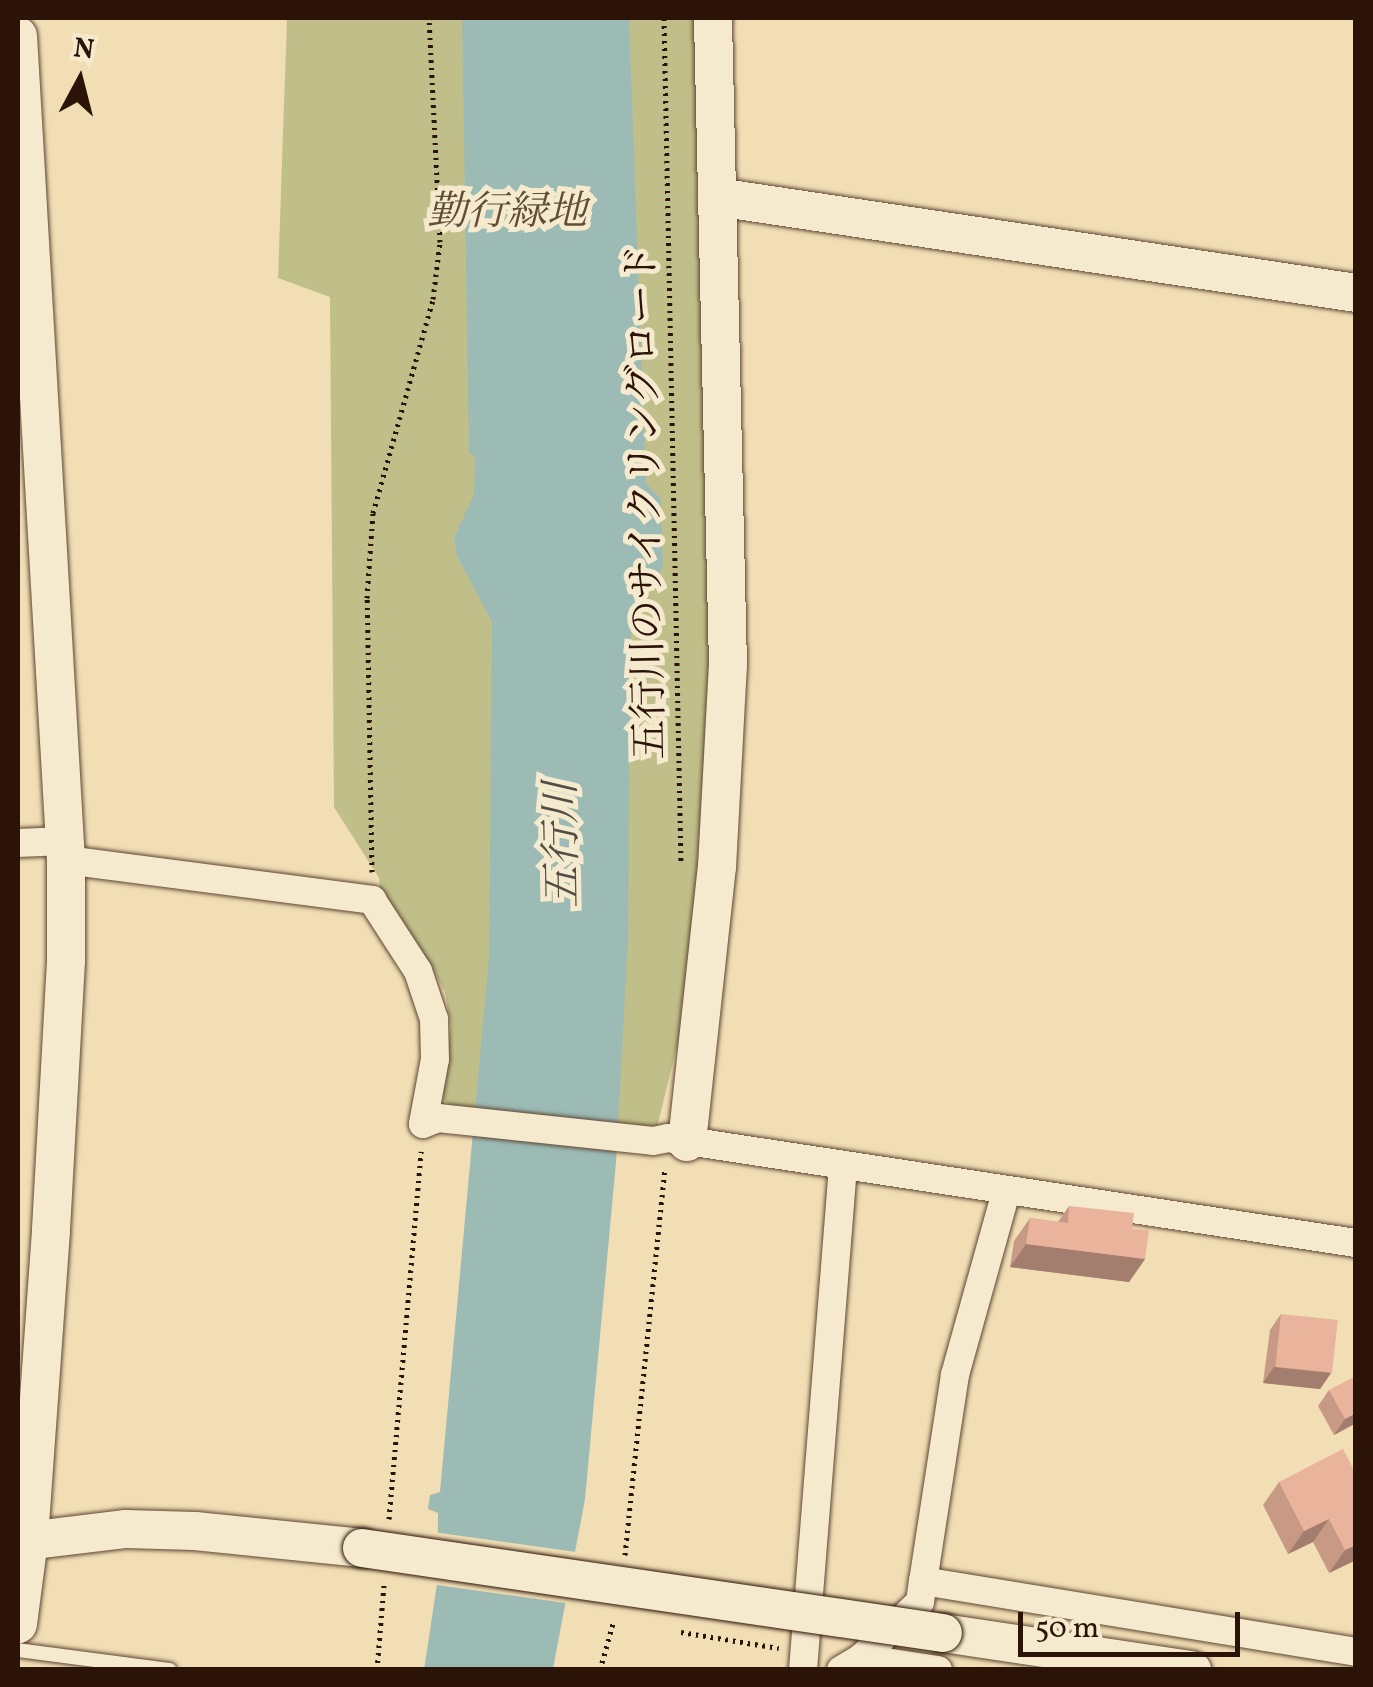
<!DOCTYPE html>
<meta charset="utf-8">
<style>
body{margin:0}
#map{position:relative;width:1373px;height:1687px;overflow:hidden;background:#f1deb4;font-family:Vollkorn,"Noto Serif JP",serif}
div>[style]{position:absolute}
.green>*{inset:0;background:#c1bf89}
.water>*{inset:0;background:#9cbbb5}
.pier>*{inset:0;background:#f1deb4;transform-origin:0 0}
.path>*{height:5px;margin-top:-2.5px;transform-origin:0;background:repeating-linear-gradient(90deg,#2c1308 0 2.5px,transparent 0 7.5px)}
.roads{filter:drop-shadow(0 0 2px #5d4633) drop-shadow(0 0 2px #5d4633)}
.lane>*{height:14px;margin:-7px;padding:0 7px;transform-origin:7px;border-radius:7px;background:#f6eace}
.street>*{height:28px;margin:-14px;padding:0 14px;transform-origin:14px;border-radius:14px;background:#f6eace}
.secondary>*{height:38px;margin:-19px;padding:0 19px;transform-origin:19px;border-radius:19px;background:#f6eace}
.bridges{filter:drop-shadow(0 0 2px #2c1308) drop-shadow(0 0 2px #2c1308)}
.secondary-bridge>*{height:38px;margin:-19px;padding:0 19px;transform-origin:19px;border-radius:19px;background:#f6eace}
.wall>*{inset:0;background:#c89a86}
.shaded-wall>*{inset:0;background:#a37d6d}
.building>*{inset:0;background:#e9b39c;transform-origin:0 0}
span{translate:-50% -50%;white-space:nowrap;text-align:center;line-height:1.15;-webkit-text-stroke:10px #f6eace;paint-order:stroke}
.park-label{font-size:40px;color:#604f35;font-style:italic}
.street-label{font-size:40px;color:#2c1308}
.water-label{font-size:42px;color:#534e45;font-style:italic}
.frame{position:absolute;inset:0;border:20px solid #2c1308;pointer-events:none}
.north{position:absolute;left:30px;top:30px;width:100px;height:100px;-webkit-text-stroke:8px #f6eace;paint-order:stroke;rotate:7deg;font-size:28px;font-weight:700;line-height:40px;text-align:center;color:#2c1308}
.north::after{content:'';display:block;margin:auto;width:35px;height:45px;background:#2c1308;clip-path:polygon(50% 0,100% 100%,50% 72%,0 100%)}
.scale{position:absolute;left:1018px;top:1612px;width:222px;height:45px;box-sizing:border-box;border:5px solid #2c1308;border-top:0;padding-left:12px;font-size:30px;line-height:35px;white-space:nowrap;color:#2c1308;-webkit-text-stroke:8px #f6eace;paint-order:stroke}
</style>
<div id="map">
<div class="green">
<div style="clip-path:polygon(287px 18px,697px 18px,711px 608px,708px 750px,692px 949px,680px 1033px,657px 1128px,454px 1109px,442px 1097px,451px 1026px,445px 992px,430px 964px,382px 901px,379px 878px,334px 807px,330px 297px,278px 278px)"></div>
</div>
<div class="water">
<div style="clip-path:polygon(462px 18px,629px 18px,646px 483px,661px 499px,663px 567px,631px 620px,630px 662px,654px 666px,652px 677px,630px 676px,628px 940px,616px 1162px,585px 1499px,553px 1669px,424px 1670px,437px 1584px,438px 1513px,428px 1509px,430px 1495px,440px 1492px,489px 957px,492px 622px,457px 556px,454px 538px,474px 494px,475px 456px,469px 453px)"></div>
</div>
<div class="pier">
<div style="left:433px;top:1532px;width:148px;height:52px;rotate:8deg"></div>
</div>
<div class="path">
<div style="left:664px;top:18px;width:846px;rotate:88.85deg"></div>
<div style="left:372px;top:872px;width:274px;rotate:-91deg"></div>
<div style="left:367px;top:598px;width:85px;rotate:-86deg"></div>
<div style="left:373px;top:513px;width:222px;rotate:-74.3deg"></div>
<div style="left:433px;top:299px;width:57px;rotate:-83deg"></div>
<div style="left:440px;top:242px;width:224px;rotate:-92.8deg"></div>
<div style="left:389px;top:1519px;width:369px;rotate:-85deg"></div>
<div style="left:625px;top:1555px;width:389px;rotate:-84.1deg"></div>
<div style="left:681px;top:1632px;width:99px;rotate:9.3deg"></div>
<div style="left:377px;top:1670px;width:85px;rotate:-85.3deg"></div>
<div style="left:600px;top:1670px;width:52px;rotate:-74.4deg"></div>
</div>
<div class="roads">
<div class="lane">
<div style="left:18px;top:1650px;width:153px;rotate:7.5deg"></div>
</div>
<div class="street">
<div style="left:18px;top:843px;width:46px;rotate:-2.5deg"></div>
<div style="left:66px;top:860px;width:309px;rotate:7.4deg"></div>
<div style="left:372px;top:900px;width:85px;rotate:57.1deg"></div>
<div style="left:418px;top:971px;width:51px;rotate:71.6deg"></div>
<div style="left:434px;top:1019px;width:40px;rotate:88.6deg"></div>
<div style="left:435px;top:1059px;width:66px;rotate:100.5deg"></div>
<div style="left:423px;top:1124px;width:16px;rotate:-22deg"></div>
<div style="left:438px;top:1118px;width:216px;rotate:6.1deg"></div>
<div style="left:653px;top:1141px;width:15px;rotate:-11deg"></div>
<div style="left:668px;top:1138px;width:696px;rotate:8.68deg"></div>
<div style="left:1006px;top:1192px;width:190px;rotate:105.6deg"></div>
<div style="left:955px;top:1375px;width:208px;rotate:98.8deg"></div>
<div style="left:923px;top:1581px;width:439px;rotate:9.3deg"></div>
<div style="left:861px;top:1658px;width:81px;rotate:-43.5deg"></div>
<div style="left:920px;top:1602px;width:21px;rotate:-82deg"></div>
<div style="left:803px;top:1670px;width:506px;rotate:-85.46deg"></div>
<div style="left:841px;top:1670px;width:23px;rotate:-31deg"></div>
<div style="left:861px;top:1658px;width:78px;rotate:8.9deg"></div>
</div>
<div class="secondary">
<div style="left:18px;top:36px;width:825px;rotate:86.67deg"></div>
<div style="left:66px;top:860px;width:101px;rotate:90deg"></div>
<div style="left:66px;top:961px;width:270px;rotate:93.2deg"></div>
<div style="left:51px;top:1231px;width:310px;rotate:94.1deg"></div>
<div style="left:29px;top:1540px;width:85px;rotate:97.5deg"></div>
<div style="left:717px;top:197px;width:646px;rotate:8.54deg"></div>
<div style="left:687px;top:1142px;width:277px;rotate:-83.8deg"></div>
<div style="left:717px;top:867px;width:201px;rotate:-86.9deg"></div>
<div style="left:728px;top:666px;width:648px;rotate:-91.33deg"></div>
<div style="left:18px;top:1542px;width:109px;rotate:-6.9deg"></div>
<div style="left:126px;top:1529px;width:69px;rotate:1.7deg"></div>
<div style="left:195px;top:1531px;width:168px;rotate:5.8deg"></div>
<div style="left:943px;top:1633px;width:252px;rotate:8.5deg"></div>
</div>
</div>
<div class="bridges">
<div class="secondary-bridge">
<div style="left:362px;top:1548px;width:587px;rotate:8.32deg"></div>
</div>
</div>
<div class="wall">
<div style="clip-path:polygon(1069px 1206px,1132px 1229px,1145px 1259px,1129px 1282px,1010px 1267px,1014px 1241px,1030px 1218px,1058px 1222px)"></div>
<div style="clip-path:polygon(1281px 1314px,1331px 1373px,1320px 1389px,1263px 1383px,1270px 1330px)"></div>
<div style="clip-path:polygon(1329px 1390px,1356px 1423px,1334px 1435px,1318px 1406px)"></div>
<div style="clip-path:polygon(1356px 1474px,1356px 1560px,1329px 1573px,1313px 1542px,1288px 1554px,1263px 1505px,1279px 1482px)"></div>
</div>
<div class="shaded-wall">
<div style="clip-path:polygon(1026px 1244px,1145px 1259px,1129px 1282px,1010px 1267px)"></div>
<div style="clip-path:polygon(1274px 1367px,1331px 1373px,1320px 1389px,1263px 1383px)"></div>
<div style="clip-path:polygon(1356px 1413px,1356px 1423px,1334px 1435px,1345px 1419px)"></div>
<div style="clip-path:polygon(1329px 1519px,1313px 1542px,1288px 1554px,1304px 1531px)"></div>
<div style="clip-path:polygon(1356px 1545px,1356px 1560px,1329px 1573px,1345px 1550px)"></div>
</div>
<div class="building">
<div style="clip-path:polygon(1069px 1206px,1134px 1213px,1132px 1229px,1149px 1230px,1145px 1259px,1026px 1244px,1030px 1218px,1068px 1223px)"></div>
<div style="left:1281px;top:1314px;width:57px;height:53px;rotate:6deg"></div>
<div style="clip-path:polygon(1356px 1376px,1356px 1413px,1345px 1419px,1329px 1390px)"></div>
<div style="clip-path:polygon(1343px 1449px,1356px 1474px,1356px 1545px,1345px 1550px,1329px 1519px,1304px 1531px,1279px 1482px)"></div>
</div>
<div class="park-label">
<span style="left:507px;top:214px">勤行緑地</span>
</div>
<div class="street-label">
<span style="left:648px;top:502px;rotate:-91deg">五行川のサイクリングロード</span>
</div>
<div class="water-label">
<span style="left:565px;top:845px;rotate:-91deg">五行川</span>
</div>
<div class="frame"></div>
<div class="north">N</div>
<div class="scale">50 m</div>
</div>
